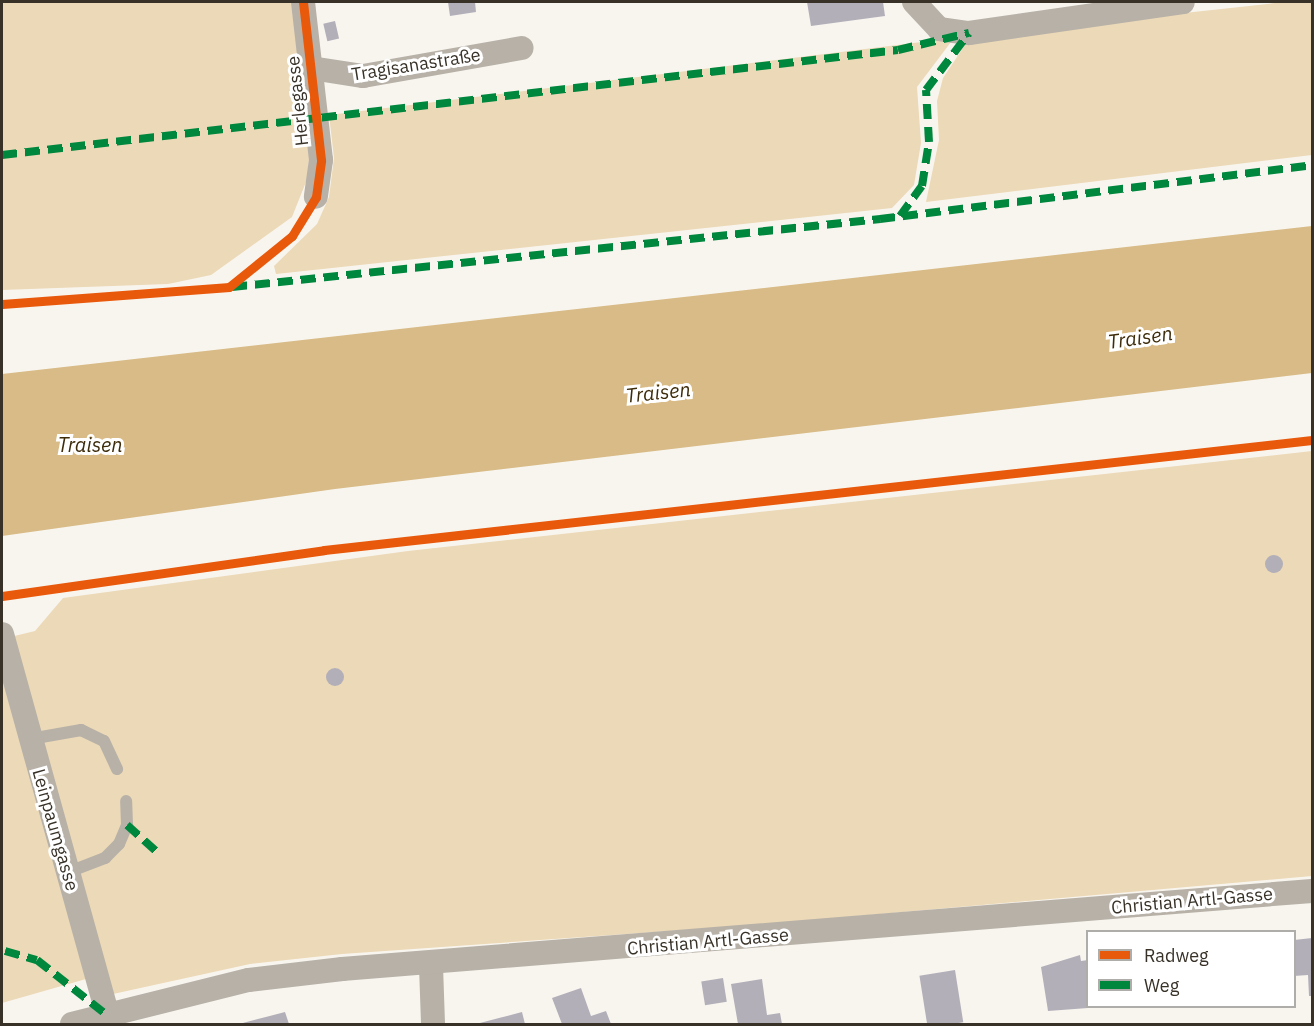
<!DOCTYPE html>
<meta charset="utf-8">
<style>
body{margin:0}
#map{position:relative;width:1314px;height:1026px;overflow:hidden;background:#f8f5ef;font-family:"IBM Plex Sans",sans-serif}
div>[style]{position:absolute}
.green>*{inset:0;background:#ecd9b7}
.water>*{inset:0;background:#d8bb86}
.building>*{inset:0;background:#b3afb9;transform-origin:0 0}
.round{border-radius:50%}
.lane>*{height:12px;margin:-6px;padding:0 6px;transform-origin:6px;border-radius:6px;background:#b7b1a8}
.street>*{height:24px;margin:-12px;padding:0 12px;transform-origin:12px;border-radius:12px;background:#b7b1a8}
.quiet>*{height:8px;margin-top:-4px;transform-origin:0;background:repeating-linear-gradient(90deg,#00873e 0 15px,transparent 0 23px)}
.cycleway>*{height:9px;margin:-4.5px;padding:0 4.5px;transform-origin:4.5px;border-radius:4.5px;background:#e8590c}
span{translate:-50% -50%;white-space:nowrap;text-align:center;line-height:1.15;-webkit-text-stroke:6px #fff;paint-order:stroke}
.street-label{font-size:18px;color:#373127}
.water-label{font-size:20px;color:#3e2d0c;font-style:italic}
.frame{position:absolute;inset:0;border:3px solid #373127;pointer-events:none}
.legend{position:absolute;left:1086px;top:930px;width:210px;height:78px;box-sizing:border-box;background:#fff;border:2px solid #afada9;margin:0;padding:8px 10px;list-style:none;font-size:18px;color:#373127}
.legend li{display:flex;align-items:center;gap:12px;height:30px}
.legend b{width:30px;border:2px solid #afada9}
</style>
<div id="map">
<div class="green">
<div style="clip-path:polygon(2px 2px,295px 2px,311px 118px,308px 177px,292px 217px,211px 275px,168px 284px,2px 290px)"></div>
<div style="clip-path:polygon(1285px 2px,1312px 2px,1312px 155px,926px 202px,939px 140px,937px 101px,943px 78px,971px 36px)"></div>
<div style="clip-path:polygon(954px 38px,917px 87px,921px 143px,914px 185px,892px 208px,276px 274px,274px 266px,317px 224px,329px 197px,334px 158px,329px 115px)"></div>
<div style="clip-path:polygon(1312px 451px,1312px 876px,755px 925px,342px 954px,250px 964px,113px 994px,86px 979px,2px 1003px,2px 639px,35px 631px,63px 598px,408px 551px)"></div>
</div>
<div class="water">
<div style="clip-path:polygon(1312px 226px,1312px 373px,335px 489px,2px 536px,2px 374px)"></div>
</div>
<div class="building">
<div style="clip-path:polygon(448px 2px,475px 2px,476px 12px,450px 16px)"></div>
<div style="clip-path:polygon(807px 2px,883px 2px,885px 16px,811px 26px)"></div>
<div style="left:335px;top:21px;width:18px;height:12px;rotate:77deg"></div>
<div class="round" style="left:1265px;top:555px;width:18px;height:18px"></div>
<div class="round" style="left:326px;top:668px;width:18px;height:18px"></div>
<div style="clip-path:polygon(1312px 938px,1312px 996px,1309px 996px,1308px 975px,1294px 976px,1294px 940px)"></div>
<div style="clip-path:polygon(1080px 955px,1081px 961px,1088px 960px,1088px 1008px,1048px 1011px,1041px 967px)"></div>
<div style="left:955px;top:970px;width:53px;height:36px;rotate:81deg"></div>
<div style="left:723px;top:978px;width:24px;height:22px;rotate:81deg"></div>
<div style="clip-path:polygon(762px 979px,767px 1015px,780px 1013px,782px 1024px,738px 1024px,731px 984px)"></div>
<div style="clip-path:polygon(581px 988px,591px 1016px,606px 1011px,611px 1024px,562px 1024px,552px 998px)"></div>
<div style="clip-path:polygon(285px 1012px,289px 1024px,239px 1024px)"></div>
<div style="clip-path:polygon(522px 1012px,525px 1024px,476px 1024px)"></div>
</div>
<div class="lane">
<div style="left:30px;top:739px;width:52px;rotate:-10deg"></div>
<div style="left:81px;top:730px;width:25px;rotate:26deg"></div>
<div style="left:104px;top:741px;width:31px;rotate:65deg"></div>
<div style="left:66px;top:873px;width:42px;rotate:-21deg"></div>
<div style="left:105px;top:858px;width:20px;rotate:-45deg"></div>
<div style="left:119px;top:844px;width:21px;rotate:-67deg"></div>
<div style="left:127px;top:825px;width:24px;rotate:-92deg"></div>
</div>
<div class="street">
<div style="left:303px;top:2px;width:159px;rotate:83.5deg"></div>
<div style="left:321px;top:160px;width:37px;rotate:98deg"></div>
<div style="left:914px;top:2px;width:37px;rotate:47deg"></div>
<div style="left:939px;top:29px;width:30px;rotate:8deg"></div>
<div style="left:969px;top:33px;width:216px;rotate:-8.2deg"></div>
<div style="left:311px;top:68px;width:53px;rotate:8.7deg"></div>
<div style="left:363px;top:76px;width:161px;rotate:-10deg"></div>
<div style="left:2px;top:634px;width:405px;rotate:74.5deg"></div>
<div style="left:431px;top:966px;width:58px;rotate:88deg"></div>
<div style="left:72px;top:1024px;width:182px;rotate:-14deg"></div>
<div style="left:249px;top:980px;width:94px;rotate:-6.7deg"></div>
<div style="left:342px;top:969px;width:973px;rotate:-4.6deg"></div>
</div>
<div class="quiet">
<div style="left:2px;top:155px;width:902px;rotate:-6.68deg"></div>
<div style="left:898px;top:50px;width:73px;rotate:-13.5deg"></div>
<div style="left:900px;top:216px;width:37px;rotate:-54deg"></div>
<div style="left:922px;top:186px;width:45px;rotate:-81deg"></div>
<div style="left:929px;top:142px;width:52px;rotate:-93.3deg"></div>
<div style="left:926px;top:90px;width:71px;rotate:-53deg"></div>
<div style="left:232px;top:287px;width:652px;rotate:-5.99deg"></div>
<div style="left:880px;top:219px;width:435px;rotate:-7.1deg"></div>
<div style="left:127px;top:825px;width:40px;rotate:42deg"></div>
<div style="left:5px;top:951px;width:33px;rotate:16deg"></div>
<div style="left:37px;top:960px;width:89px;rotate:38.2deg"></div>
</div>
<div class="cycleway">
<div style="left:2px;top:304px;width:228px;rotate:-4.3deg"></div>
<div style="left:229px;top:287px;width:81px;rotate:-39deg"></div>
<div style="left:292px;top:236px;width:46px;rotate:-58.4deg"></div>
<div style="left:316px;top:197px;width:37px;rotate:-82deg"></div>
<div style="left:321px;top:160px;width:159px;rotate:-96.5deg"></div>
<div style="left:2px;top:596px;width:325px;rotate:-8.1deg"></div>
<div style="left:324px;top:550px;width:994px;rotate:-6.35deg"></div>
</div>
<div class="street-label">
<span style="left:416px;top:65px;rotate:-9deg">Tragisanastraße</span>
<span style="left:298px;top:101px;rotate:-96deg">Herlegasse</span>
<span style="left:55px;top:830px;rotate:74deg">Leinpaumgasse</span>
<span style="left:1192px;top:901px;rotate:-5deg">Christian Artl-Gasse</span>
<span style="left:708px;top:942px;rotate:-5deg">Christian Artl-Gasse</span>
</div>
<div class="water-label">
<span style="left:1140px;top:337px;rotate:-8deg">Traisen</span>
<span style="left:658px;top:392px;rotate:-6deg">Traisen</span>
<span style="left:90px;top:444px">Traisen</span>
</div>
<div class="frame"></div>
<ul class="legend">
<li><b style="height:8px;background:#e8590c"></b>Radweg</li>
<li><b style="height:8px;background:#00873e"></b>Weg</li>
</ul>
</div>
